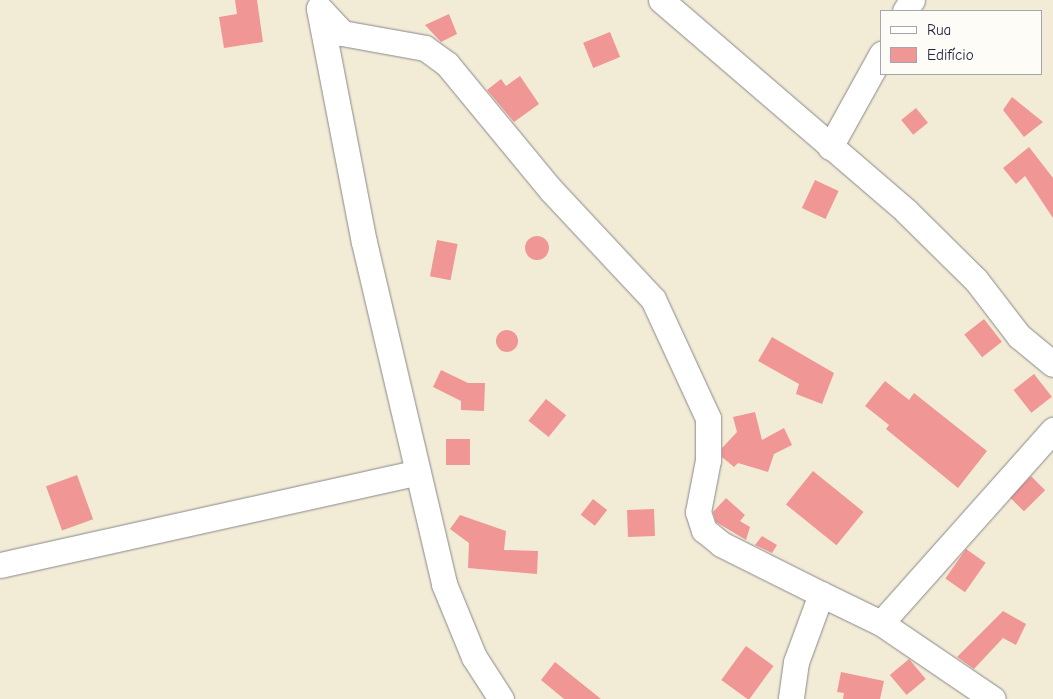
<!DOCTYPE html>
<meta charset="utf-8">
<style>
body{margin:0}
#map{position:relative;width:1053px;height:699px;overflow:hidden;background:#f2ecd7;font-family:"Comic Neue",sans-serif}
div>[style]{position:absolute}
.building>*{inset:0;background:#f09694;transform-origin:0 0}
.round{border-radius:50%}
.roads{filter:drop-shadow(0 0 1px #8a8789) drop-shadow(0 0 1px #8a8789)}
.minor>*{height:25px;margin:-12.5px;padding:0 12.5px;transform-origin:12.5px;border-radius:12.5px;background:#fff}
span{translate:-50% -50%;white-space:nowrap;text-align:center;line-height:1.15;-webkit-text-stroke:4.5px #fdfcf7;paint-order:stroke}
.legend{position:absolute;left:880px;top:10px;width:162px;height:65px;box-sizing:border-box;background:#fdfcf7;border:1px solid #a5a5ac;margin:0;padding:6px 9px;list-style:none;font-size:15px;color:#22223b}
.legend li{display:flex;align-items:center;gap:10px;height:25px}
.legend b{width:25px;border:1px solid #a5a5ac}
</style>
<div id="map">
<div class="building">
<div style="clip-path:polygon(235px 0,257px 0,263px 42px,224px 48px,219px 17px,237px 14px)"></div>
<div style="clip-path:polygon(449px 14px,457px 34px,441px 42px,425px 25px)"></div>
<div style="left:610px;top:32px;width:27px;height:29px;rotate:68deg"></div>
<div style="clip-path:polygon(520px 76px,539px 104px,514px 122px,487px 90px,501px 79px,506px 86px)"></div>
<div style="clip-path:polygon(1012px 97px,1043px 122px,1024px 137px,1003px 110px)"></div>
<div style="left:916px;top:108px;width:19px;height:19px;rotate:51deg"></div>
<div style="clip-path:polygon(1029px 147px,1053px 178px,1053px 218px,1025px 176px,1016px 184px,1003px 168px)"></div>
<div style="left:815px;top:180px;width:26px;height:31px;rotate:25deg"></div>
<div class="round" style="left:525px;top:236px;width:24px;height:24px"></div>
<div style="left:437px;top:240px;width:21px;height:37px;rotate:11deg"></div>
<div style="left:984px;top:319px;width:29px;height:25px;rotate:52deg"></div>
<div class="round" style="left:496px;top:330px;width:22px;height:22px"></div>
<div style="clip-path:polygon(772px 337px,834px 373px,822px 404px,796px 394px,799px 384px,758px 361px)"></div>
<div style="clip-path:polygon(441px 370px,468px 383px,485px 383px,484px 411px,461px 410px,461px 401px,433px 387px)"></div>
<div style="left:1034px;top:374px;width:29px;height:26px;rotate:52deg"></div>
<div style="clip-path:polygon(885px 381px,909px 400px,914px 393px,987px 451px,958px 488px,886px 429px,889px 425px,865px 406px)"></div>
<div style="left:546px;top:399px;width:26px;height:28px;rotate:39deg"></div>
<div style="clip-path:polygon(755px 412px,762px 440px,784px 428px,792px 445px,774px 454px,768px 472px,738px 463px,734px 467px,722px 457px,722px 448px,737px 432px,733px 417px)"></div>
<div style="left:446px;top:439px;width:24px;height:26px"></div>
<div style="left:813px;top:471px;width:65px;height:43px;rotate:39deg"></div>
<div style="left:77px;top:475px;width:47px;height:33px;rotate:70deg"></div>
<div style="left:1031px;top:476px;width:20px;height:30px;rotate:45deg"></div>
<div style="clip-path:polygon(726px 498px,745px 515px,740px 521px,750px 527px,746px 540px,716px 522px,713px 512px)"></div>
<div style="left:593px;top:499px;width:18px;height:20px;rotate:38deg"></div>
<div style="left:654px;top:509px;width:27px;height:27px;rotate:88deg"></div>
<div style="clip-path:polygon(460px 515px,506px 531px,504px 550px,538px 551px,537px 574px,468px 568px,469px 543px,450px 529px)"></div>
<div style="clip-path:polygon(762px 536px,777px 545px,772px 553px,755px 545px)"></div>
<div style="left:966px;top:549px;width:24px;height:36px;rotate:35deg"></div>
<div style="clip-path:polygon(1003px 611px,1026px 624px,1016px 645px,1003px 638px,974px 669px,957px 657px)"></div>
<div style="left:746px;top:646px;width:34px;height:42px;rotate:36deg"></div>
<div style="left:909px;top:659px;width:26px;height:25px;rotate:50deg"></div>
<div style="clip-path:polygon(555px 662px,601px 699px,564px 699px,541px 680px)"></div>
<div style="clip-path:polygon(841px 672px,884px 681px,880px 699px,843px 699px,844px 693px,837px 692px)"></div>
</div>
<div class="roads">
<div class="minor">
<div style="left:661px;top:0;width:323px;rotate:40.7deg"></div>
<div style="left:906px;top:211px;width:98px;rotate:44.6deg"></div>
<div style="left:976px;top:280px;width:71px;rotate:52.5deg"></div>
<div style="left:1019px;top:336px;width:44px;rotate:39.5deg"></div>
<div style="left:319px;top:8px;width:34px;rotate:47deg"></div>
<div style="left:342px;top:33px;width:84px;rotate:10.2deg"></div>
<div style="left:425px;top:48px;width:27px;rotate:36deg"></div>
<div style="left:447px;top:64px;width:163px;rotate:50.5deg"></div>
<div style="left:551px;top:190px;width:149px;rotate:46.9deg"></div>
<div style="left:653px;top:299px;width:131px;rotate:65.2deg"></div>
<div style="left:708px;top:418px;width:42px;rotate:90deg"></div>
<div style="left:708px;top:460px;width:53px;rotate:100.9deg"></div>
<div style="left:698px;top:512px;width:19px;rotate:72deg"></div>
<div style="left:704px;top:530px;width:22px;rotate:39deg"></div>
<div style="left:721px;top:544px;width:112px;rotate:26.6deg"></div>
<div style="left:821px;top:594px;width:72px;rotate:110.2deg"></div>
<div style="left:796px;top:662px;width:37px;rotate:98deg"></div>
<div style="left:319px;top:9px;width:237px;rotate:79.1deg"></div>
<div style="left:364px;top:242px;width:351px;rotate:76.8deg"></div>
<div style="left:444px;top:584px;width:79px;rotate:67.7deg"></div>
<div style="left:474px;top:657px;width:50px;rotate:57.3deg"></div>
<div style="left:905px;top:11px;width:13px;rotate:-58deg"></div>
<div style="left:830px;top:147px;width:107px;rotate:-61deg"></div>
<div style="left:0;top:565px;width:425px;rotate:-12.5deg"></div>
<div style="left:821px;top:594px;width:67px;rotate:25.8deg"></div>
<div style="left:881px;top:623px;width:135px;rotate:34.2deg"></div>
<div style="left:881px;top:623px;width:259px;rotate:-48.3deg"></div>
</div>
</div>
<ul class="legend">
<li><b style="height:6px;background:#fff"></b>Rua</li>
<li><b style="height:14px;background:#f09694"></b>Edifício</li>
</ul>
</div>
